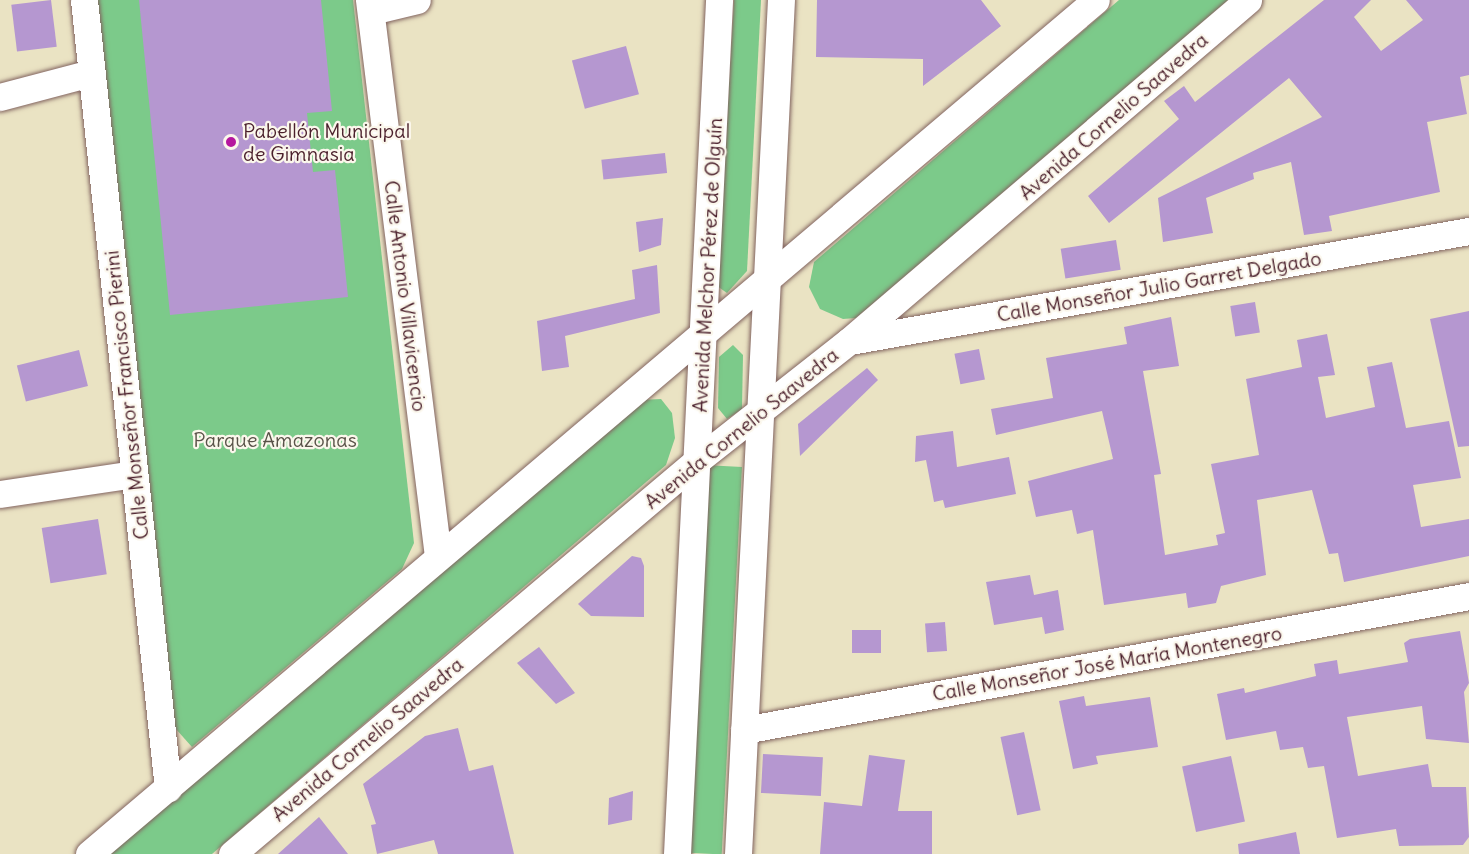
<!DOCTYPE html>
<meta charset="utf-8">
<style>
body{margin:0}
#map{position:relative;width:1469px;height:854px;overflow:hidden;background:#eae3c3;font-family:Delius,sans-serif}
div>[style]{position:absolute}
.green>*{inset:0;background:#7cca8a;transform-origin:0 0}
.building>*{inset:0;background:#b597d0;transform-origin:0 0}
.roads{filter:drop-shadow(0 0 2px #826460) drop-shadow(0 0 2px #826460)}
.street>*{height:27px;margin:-13.5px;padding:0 13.5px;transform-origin:13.5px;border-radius:13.5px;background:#fff}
.dots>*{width:16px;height:16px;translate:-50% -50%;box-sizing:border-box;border:3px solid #fbf7ec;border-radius:50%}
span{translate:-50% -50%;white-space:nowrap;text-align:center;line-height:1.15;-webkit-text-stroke:4.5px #fbf7ec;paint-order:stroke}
.street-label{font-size:20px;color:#4a1f2b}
.poi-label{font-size:20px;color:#4a1f2b}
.left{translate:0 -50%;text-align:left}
.park-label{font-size:20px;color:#595248}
</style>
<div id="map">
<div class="green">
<div style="clip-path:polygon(97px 0,353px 0,414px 543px,402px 569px,192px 747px,175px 728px)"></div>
<div style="clip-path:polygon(734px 0,761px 0,747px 271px,727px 293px,717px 286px)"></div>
<div style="clip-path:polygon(1119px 0,1228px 0,856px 318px,843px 319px,820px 309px,809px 287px,814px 262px)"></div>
<div style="clip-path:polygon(733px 345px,743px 355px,742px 409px,727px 419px,718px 408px,719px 357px)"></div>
<div style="clip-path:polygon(661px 399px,672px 413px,675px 438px,666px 465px,212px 854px,110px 854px,640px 400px)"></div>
<div style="left:742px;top:467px;width:388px;height:33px;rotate:93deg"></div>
</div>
<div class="building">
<div style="left:51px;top:0;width:47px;height:40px;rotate:83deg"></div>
<div style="clip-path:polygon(139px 0,321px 0,332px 111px,307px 113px,313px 172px,335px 170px,348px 297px,170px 315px)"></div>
<div style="clip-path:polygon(817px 0,981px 0,1001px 26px,923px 86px,923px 59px,816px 57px)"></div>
<div style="clip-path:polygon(1324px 0,1371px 0,1354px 17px,1381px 51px,1423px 20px,1406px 0,1469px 0,1469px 75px,1460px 77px,1467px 114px,1427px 122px,1440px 192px,1329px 216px,1332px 231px,1304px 235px,1291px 162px,1253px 173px,1254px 179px,1206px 198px,1213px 233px,1163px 242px,1158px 198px,1322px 117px,1289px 78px,1109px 223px,1088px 196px,1179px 119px,1164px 101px,1184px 86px,1195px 102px)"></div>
<div style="left:626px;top:46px;width:50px;height:56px;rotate:75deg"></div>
<div style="left:665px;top:153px;width:20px;height:64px;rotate:84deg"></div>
<div style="clip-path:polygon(663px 218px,661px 245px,639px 252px,636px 222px)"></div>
<div style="left:1116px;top:240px;width:30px;height:56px;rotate:81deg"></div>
<div style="clip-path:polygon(657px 265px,660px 313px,565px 336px,569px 367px,542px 371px,537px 321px,635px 299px,632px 270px)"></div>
<div style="left:1255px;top:302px;width:31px;height:25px;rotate:81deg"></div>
<div style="clip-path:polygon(1469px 311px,1469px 446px,1458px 447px,1430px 319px)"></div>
<div style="clip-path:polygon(1171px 317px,1179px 366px,1143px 371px,1161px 474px,1154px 475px,1165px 555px,1218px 545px,1216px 535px,1225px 533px,1211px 464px,1259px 455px,1246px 379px,1302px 367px,1297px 340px,1327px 334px,1335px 375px,1318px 377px,1326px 418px,1375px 407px,1367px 367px,1392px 362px,1406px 428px,1449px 421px,1461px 478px,1413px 485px,1421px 527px,1469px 519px,1469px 556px,1344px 582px,1338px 553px,1329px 554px,1312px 490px,1257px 500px,1266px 575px,1221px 586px,1216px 603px,1188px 608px,1186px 593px,1104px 605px,1093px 530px,1077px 534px,1072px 510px,1036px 517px,1028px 481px,1113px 459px,1102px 411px,996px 435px,991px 409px,1053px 398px,1046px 358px,1127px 344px,1124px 327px)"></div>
<div style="left:979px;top:349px;width:31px;height:25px;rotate:79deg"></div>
<div style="left:79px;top:350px;width:37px;height:64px;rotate:76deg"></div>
<div style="clip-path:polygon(867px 368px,878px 380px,800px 456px,798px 424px)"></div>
<div style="clip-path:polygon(953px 431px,957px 467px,1009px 457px,1016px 494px,945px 508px,943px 500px,934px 502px,926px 460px,915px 462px,916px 436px)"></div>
<div style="left:98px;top:519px;width:56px;height:57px;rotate:81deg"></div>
<div style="clip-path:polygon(632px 556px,641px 558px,644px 566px,644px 617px,591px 616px,578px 604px)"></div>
<div style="clip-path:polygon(1030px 575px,1034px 595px,1058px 590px,1064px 630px,1045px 634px,1042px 617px,994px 625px,986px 582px)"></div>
<div style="left:945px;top:622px;width:29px;height:20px;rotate:86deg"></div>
<div style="left:852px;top:630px;width:29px;height:23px"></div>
<div style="clip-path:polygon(1460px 631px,1469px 683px,1464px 692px,1469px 743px,1426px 739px,1422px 706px,1347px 717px,1358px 776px,1428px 764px,1432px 787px,1466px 787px,1469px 837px,1463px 845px,1399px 846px,1396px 829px,1337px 838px,1324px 766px,1308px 768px,1303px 747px,1280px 750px,1276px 731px,1226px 740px,1217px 694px,1244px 688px,1245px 693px,1316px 676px,1314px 664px,1337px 660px,1339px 674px,1408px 662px,1404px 643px,1410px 639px)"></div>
<div style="clip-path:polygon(539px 647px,575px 693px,556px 704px,517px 663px)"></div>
<div style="clip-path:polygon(1084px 696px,1086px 706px,1150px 697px,1158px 747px,1096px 756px,1098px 764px,1073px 769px,1059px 701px)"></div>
<div style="clip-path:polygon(458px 728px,469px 771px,493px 765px,514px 854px,438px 854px,434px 840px,377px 854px,371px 825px,376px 824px,363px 784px,425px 736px)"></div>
<div style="left:1024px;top:732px;width:80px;height:24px;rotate:78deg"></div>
<div style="left:763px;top:754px;width:60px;height:39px;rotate:3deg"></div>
<div style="clip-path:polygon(869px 755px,905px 760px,898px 811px,932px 811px,932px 854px,820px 854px,824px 802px,862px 806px)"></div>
<div style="left:1231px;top:756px;width:67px;height:50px;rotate:78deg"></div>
<div style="clip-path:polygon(633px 791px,632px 820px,608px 825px,609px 798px)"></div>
<div style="clip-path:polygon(319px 817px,348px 854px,278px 854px)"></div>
<div style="clip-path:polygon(1296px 832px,1300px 854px,1239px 854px,1238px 844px)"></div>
</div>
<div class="roads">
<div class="street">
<div style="left:84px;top:0;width:793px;rotate:83.92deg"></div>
<div style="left:369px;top:0;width:560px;rotate:82.93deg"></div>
<div style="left:371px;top:11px;width:47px;rotate:-13.4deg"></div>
<div style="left:0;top:97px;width:94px;rotate:-14.8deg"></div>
<div style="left:850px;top:341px;width:629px;rotate:-10.08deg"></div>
<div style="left:0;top:494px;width:135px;rotate:-8.5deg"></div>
<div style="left:744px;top:730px;width:737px;rotate:-10.47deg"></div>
<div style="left:89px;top:854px;width:1320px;rotate:-40.3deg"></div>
<div style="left:232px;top:854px;width:612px;rotate:-40.23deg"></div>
<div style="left:699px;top:459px;width:191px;rotate:-38.2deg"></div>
<div style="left:849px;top:341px;width:525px;rotate:-40.52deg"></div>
<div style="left:677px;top:854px;width:855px;rotate:-87.18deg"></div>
<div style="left:738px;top:854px;width:855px;rotate:-87.12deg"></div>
</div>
</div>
<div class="dots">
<div style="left:231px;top:142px;background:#b5179e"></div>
</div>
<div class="street-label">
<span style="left:1113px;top:116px;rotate:-41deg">Avenida Cornelio Saavedra</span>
<span style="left:707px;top:265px;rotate:-87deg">Avenida Melchor Pérez de Olguín</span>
<span style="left:1159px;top:286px;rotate:-10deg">Calle Monseñor Julio Garret Delgado</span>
<span style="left:406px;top:296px;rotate:83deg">Calle Antonio Villavicencio</span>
<span style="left:126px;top:395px;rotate:-96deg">Calle Monseñor Francisco Pierini</span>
<span style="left:741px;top:428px;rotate:-39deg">Avenida Cornelio Saavedra</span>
<span style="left:1107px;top:663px;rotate:-10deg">Calle Monseñor José María Montenegro</span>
<span style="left:367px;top:739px;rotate:-40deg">Avenida Cornelio Saavedra</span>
</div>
<div class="poi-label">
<span class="left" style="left:243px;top:142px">Pabellón Municipal<br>de Gimnasia</span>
</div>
<div class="park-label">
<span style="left:275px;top:439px">Parque Amazonas</span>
</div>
</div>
